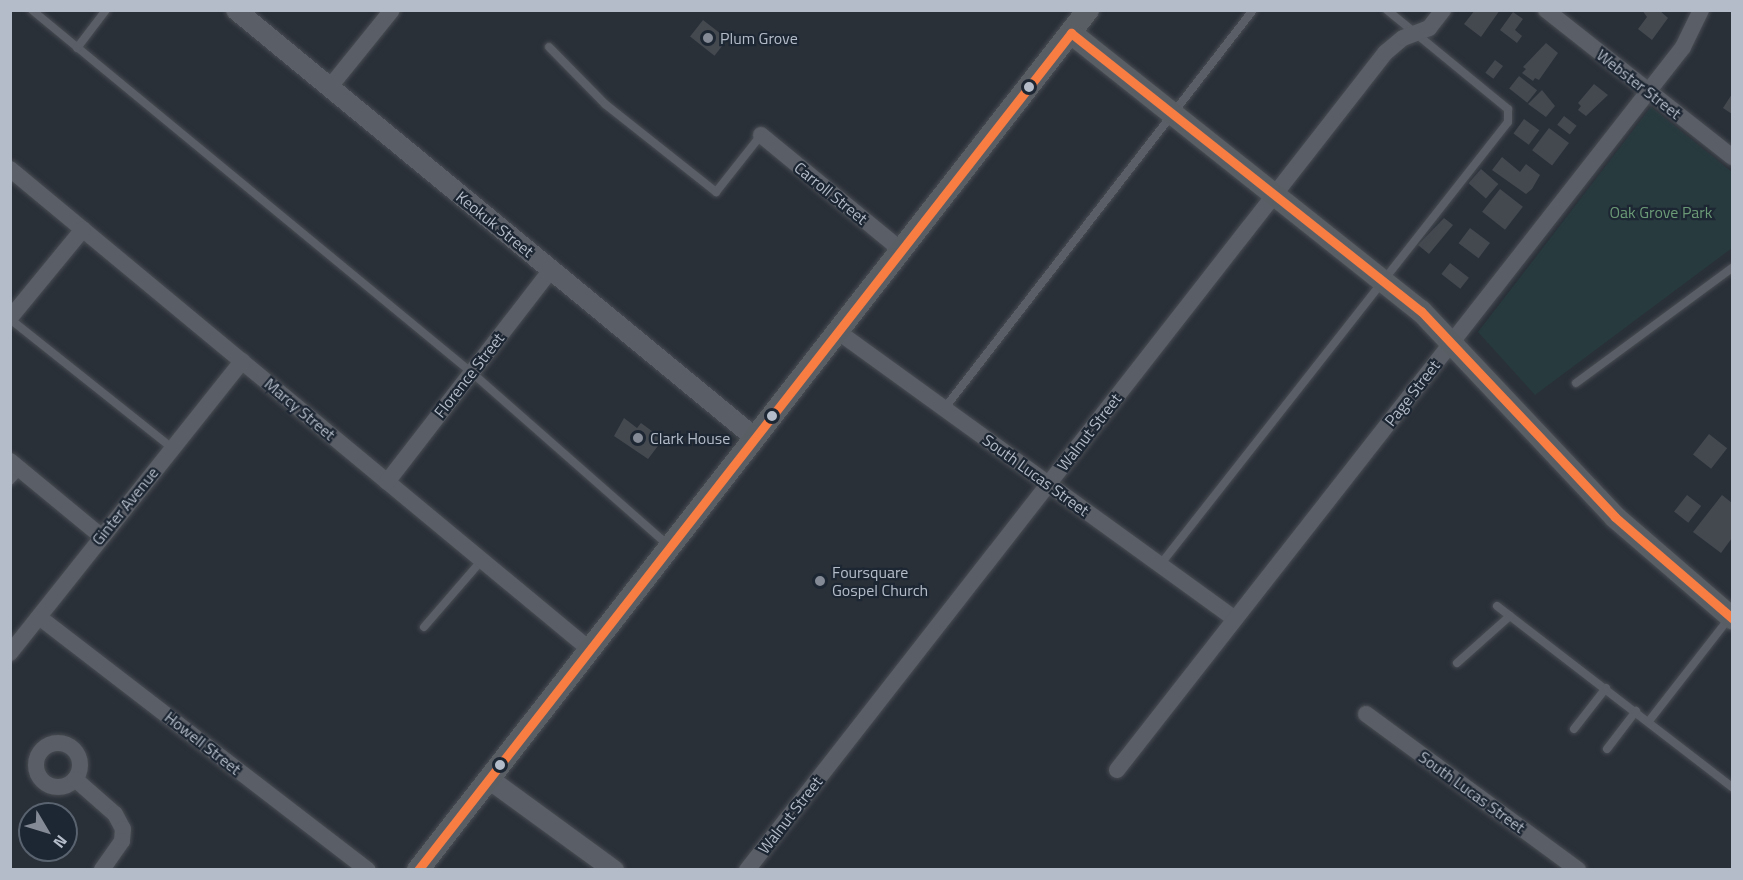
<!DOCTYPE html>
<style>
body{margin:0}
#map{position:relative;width:1743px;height:880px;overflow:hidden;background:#2a3038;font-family:"Titillium Web",sans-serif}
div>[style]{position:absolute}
.green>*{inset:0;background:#273a3e}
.building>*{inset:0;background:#444950;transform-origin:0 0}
.roads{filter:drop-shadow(0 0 2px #484c53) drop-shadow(0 0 2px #484c53)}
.service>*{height:8px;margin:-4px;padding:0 4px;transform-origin:4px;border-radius:4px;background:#5a5e66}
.minor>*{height:16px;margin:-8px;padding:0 8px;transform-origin:8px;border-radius:8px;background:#5a5e66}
.minor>.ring{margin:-8px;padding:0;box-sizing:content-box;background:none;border:16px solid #5a5e66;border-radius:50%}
.tertiary>*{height:20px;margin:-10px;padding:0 10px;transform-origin:10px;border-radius:10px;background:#5a5e66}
.secondary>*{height:22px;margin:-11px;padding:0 11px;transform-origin:11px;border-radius:11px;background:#595d64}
.bus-1>*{height:9px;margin:-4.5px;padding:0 4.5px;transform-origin:4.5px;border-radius:4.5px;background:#f77d43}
.dots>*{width:16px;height:16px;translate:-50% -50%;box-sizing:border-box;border:3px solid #1d2633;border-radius:50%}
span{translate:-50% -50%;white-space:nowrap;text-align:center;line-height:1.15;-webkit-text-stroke:4.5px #1d2633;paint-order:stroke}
.poi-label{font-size:16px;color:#b4bcc9}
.left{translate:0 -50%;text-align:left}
.street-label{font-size:16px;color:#b4bcc9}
.park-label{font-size:16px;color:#6b9a76}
.frame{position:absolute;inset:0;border:12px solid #b4bcc9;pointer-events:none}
.north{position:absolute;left:18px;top:802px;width:60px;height:60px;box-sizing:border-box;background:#1d2633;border:2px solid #59626f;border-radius:50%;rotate:128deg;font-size:16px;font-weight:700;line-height:24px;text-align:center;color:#b4bcc9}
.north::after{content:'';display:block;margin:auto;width:21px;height:27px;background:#848b96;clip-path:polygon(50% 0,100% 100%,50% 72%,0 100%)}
</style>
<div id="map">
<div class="green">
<div style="clip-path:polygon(1651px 107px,1732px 172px,1732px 248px,1535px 395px,1478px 332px)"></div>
</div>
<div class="building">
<div style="clip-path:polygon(1475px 10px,1500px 10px,1481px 37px,1464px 24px)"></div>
<div style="clip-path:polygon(1642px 10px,1659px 10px,1668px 18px,1652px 40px,1638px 29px,1647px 17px)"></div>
<div style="clip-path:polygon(1513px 12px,1523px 19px,1515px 30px,1522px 36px,1517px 43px,1500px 30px)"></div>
<div style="left:703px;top:20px;width:31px;height:21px;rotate:38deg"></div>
<div style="clip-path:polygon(1546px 43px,1558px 53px,1539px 80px,1535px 78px,1533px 81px,1522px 73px,1526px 69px,1523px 67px)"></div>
<div style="left:1495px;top:60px;width:10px;height:16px;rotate:37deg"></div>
<div style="left:1519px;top:76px;width:23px;height:16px;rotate:38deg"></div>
<div style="clip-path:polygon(1594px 84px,1608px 95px,1586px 116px,1578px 110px,1581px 106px,1578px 103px)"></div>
<div style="clip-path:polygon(1542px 90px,1555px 106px,1546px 117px,1528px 104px)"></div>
<div style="clip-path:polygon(1732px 94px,1732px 114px,1723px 108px)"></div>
<div style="left:1564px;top:116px;width:16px;height:11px;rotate:38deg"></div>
<div style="left:1524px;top:119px;width:19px;height:18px;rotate:36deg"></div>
<div style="left:1549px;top:128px;width:25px;height:28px;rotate:37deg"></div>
<div style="clip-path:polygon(1502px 157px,1520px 172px,1526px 164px,1540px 175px,1532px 189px,1526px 194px,1492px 170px)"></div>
<div style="left:1481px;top:169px;width:23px;height:19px;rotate:41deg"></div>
<div style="left:1500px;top:189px;width:29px;height:29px;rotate:38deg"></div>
<div style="clip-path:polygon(1444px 218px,1453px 225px,1429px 254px,1418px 245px)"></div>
<div style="left:1470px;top:228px;width:25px;height:19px;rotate:37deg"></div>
<div style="left:1450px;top:263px;width:24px;height:14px;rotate:38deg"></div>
<div style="clip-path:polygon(624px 418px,637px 428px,641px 423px,660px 437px,661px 442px,648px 459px,614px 436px)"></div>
<div style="left:1709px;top:434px;width:23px;height:26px;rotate:38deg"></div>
<div style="left:1687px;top:495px;width:18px;height:21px;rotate:38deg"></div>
<div style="clip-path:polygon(1722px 495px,1732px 503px,1732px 538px,1721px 553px,1693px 532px)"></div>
</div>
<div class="roads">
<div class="service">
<div style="left:32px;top:10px;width:569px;rotate:39.51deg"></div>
<div style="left:471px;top:372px;width:262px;rotate:41.3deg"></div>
<div style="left:549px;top:47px;width:80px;rotate:45.5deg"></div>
<div style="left:605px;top:104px;width:142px;rotate:38.4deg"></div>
<div style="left:716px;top:192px;width:73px;rotate:-51.7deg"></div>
<div style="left:77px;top:48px;width:48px;rotate:-52.7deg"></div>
<div style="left:10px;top:319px;width:207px;rotate:38.5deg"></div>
<div style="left:1576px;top:383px;width:194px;rotate:-36.4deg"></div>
<div style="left:944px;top:409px;width:505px;rotate:-52.24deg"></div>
<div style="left:10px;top:481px;width:16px;rotate:-47deg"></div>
<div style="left:1160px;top:565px;width:563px;rotate:-51.85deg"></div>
<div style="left:1508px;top:122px;width:13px;rotate:-90deg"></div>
<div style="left:1508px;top:109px;width:156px;rotate:-140.7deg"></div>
<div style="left:1497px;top:606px;width:297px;rotate:37.6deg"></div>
<div style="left:424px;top:627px;width:89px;rotate:-49.1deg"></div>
<div style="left:1457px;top:663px;width:71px;rotate:-41.6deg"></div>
<div style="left:1649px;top:721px;width:132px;rotate:-52.1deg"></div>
<div style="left:1574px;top:729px;width:52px;rotate:-52deg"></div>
<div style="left:1607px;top:749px;width:48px;rotate:-52.7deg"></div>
</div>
<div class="minor">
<div style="left:1546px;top:10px;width:237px;rotate:38.3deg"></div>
<div style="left:329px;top:88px;width:100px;rotate:-51.1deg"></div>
<div style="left:761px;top:135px;width:181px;rotate:39.4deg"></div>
<div style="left:10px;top:169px;width:752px;rotate:39.66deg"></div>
<div style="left:10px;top:318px;width:115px;rotate:-50.6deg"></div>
<div style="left:837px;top:331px;width:491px;rotate:35.9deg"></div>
<div style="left:10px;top:461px;width:118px;rotate:39.5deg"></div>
<div style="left:387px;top:482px;width:268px;rotate:-52.3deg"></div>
<div style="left:39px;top:617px;width:415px;rotate:37.6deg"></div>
<div style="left:10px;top:653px;width:373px;rotate:-51.5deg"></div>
<div style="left:1366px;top:714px;width:263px;rotate:36.3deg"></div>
<div class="ring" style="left:36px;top:743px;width:28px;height:28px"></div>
<div style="left:1117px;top:770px;width:918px;rotate:-51.94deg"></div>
<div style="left:1683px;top:47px;width:41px;rotate:-64.1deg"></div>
<div style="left:75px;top:779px;width:53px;rotate:41.2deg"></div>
<div style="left:115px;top:814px;width:17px;rotate:62deg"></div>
<div style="left:123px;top:829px;width:12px;rotate:95deg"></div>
<div style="left:122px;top:841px;width:35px;rotate:125deg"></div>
<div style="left:747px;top:870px;width:1037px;rotate:-52.01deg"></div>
<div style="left:1385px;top:53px;width:23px;rotate:-40deg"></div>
<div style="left:1403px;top:38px;width:28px;rotate:-21deg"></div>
<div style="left:1429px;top:28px;width:23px;rotate:-52deg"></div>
</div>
<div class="tertiary">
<div style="left:236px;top:10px;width:671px;rotate:39.5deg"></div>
<div style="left:489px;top:779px;width:155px;rotate:36.1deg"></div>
</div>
<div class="secondary">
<div style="left:1071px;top:33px;width:447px;rotate:38.5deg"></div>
<div style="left:1421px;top:311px;width:283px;rotate:46.7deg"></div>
<div style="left:1615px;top:517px;width:155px;rotate:40.8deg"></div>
<div style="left:418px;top:870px;width:1090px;rotate:-52.08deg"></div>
</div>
</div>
<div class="bus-1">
<div style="left:418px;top:870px;width:1062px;rotate:-52.04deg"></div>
<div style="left:1071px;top:33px;width:447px;rotate:38.5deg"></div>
<div style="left:1421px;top:311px;width:283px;rotate:46.7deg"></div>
<div style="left:1615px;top:517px;width:155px;rotate:40.8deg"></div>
</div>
<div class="dots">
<div style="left:708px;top:38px;background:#848b96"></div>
<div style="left:1029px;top:87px;background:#b4bcc9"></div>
<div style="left:772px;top:416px;background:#b4bcc9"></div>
<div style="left:638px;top:438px;background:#848b96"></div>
<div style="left:820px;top:581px;background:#848b96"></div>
<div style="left:500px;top:765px;background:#b4bcc9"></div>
</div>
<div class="poi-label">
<span class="left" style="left:720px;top:38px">Plum Grove</span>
<span class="left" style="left:650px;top:438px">Clark House</span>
<span class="left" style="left:832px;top:581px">Foursquare<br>Gospel Church</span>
</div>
<div class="street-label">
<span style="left:1639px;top:84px;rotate:38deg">Webster Street</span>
<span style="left:831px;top:193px;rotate:39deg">Carroll Street</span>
<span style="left:495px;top:224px;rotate:39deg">Keokuk Street</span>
<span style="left:469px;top:375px;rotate:-52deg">Florence Street</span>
<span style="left:1412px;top:393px;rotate:-52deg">Page Street</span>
<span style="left:300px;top:409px;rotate:40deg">Marcy Street</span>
<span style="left:1089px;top:432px;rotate:-52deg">Walnut Street</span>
<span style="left:1036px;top:475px;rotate:36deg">South Lucas Street</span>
<span style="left:125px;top:506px;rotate:-51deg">Ginter Avenue</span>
<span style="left:203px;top:743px;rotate:38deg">Howell Street</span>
<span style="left:1472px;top:792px;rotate:36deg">South Lucas Street</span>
<span style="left:790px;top:815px;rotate:-52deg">Walnut Street</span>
</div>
<div class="park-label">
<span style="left:1661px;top:212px">Oak Grove Park</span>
</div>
<div class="frame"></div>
<div class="north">N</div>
</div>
